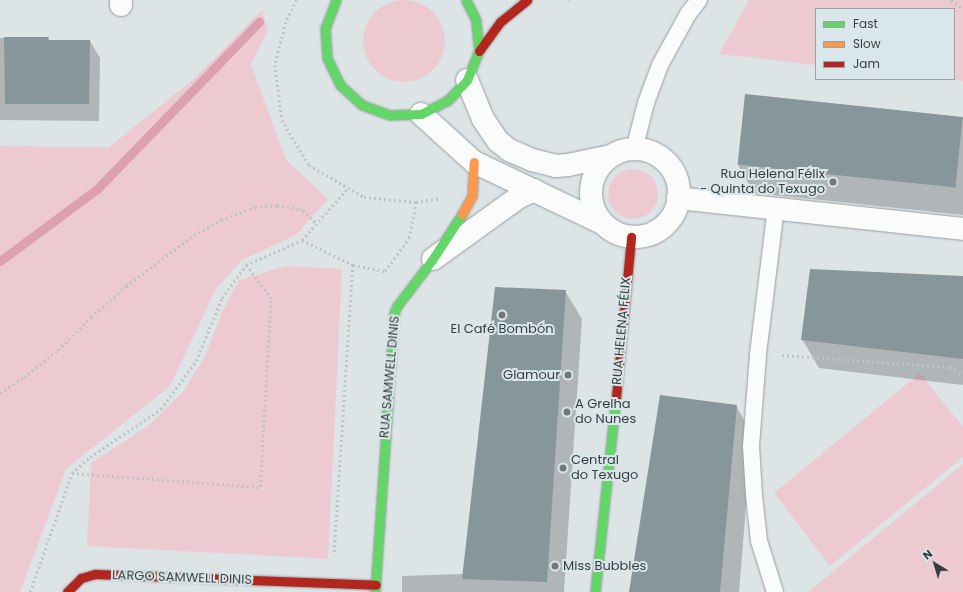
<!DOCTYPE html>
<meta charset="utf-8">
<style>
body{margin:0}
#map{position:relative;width:963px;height:592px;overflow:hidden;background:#dde4e6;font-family:Poppins,sans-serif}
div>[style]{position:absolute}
.green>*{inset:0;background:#edcad2}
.round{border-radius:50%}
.shadow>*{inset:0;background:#0003}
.stream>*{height:9px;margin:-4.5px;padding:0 4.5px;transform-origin:4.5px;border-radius:4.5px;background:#dca1af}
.building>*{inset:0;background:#87969a;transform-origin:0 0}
.path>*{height:2.5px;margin-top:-1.25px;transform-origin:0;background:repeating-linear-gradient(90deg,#c0c3c3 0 2px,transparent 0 5px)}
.roads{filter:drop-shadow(0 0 1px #999ea0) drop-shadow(0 0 1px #999ea0)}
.lane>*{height:16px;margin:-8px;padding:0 8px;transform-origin:8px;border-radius:8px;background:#fafbfb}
.street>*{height:22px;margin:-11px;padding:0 11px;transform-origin:11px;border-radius:11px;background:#fafbfb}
.street>.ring{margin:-11px;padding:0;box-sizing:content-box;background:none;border:22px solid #fafbfb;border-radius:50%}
.fast>*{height:9px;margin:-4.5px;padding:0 4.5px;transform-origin:4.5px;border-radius:4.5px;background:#63d668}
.slow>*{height:9px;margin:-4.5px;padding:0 4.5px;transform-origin:4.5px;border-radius:4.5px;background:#ff974d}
.jam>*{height:9px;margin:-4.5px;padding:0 4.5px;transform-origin:4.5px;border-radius:4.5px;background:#b3261e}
.dots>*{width:11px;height:11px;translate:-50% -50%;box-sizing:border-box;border:2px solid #d9e7ea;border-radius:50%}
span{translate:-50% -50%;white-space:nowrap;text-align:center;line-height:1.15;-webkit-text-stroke:4px #d9e7ea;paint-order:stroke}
.poi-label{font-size:13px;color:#373d3e}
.right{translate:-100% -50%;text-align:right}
.left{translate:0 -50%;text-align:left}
.street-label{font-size:13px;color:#373d3e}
.legend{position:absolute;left:815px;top:8px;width:140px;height:72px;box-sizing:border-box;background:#d9e7ea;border:1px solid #98a3a5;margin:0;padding:5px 7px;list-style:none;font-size:12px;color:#373d3e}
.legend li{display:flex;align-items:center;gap:8px;height:20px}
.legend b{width:20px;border:1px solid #98a3a5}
.north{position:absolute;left:915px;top:544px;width:40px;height:40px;-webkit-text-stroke:3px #d9e7ea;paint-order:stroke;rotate:322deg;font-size:11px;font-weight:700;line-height:16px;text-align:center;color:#373d3e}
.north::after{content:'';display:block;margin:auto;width:14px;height:18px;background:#373d3e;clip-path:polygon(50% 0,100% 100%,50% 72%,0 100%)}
</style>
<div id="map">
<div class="green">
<div style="clip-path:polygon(749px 0,963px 0,963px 81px,944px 79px,954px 79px,954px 9px,816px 9px,816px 65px,719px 54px)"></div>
<div class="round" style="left:363px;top:0;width:82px;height:82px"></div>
<div style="clip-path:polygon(262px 10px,268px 30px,251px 64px,286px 160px,328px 199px,296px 235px,242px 260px,216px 289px,170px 386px,66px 469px,20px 592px,0 592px,0 146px,109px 147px,194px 79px)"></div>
<div class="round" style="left:608px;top:169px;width:50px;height:50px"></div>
<div style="clip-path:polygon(286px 266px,342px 269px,328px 559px,87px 546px,91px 463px,148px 426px,183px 392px,205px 356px,223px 310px,239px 280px)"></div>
<div style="clip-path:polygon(920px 373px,963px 427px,963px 457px,830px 566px,774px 493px)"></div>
<div style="clip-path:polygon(963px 464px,963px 592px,808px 592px)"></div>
</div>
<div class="shadow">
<div style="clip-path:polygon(0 38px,48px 38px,50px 41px,90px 41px,100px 58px,99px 121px,0 120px)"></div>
<div style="clip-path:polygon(963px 118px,963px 215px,754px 193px,738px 165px)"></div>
<div style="clip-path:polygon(963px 277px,963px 385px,819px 368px,802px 339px)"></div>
<div style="clip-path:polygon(565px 291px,582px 319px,564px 592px,402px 592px,402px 576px,463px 574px)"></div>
<div style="clip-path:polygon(736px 406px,752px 434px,739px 592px,630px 592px)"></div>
</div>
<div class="stream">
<div style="left:0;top:261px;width:121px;rotate:-36.6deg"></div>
<div style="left:97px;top:189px;width:233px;rotate:-45.9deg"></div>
</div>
<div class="building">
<div style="clip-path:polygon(4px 37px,49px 37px,48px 40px,90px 40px,89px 104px,5px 104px)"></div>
<div style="left:745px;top:94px;width:219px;height:71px;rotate:6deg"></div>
<div style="clip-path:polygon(810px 269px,963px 276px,963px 359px,801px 340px)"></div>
<div style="clip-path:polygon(495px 287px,566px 290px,547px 582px,462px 579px)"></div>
<div style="clip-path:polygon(660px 395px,737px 405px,720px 592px,629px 592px)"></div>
</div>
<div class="path">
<div style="left:297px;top:0;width:25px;rotate:117deg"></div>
<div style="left:286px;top:22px;width:44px;rotate:104.3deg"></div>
<div style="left:275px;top:65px;width:55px;rotate:82.7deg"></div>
<div style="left:282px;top:120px;width:52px;rotate:59deg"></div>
<div style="left:309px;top:165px;width:64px;rotate:30.2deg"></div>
<div style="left:364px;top:197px;width:52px;rotate:5.5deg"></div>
<div style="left:416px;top:202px;width:24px;rotate:-9deg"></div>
<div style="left:569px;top:0;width:1px;rotate:45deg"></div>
<div style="left:951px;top:0;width:15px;rotate:37deg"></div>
<div style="left:302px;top:240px;width:57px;rotate:26.1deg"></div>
<div style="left:353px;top:265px;width:291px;rotate:93.7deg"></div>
<div style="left:353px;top:265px;width:33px;rotate:11deg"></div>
<div style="left:385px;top:271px;width:41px;rotate:-54deg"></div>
<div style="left:409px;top:238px;width:37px;rotate:-79deg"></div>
<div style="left:782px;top:355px;width:168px;rotate:4.1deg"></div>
<div style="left:950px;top:367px;width:15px;rotate:28deg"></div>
<div style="left:0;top:393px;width:29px;rotate:-34deg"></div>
<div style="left:24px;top:377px;width:43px;rotate:-38.5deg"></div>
<div style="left:58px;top:350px;width:47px;rotate:-45deg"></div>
<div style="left:91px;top:317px;width:47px;rotate:-41.5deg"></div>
<div style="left:126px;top:286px;width:85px;rotate:-36.9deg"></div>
<div style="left:194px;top:235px;width:31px;rotate:-29deg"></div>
<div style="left:221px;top:220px;width:36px;rotate:-21deg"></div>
<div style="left:255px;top:207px;width:22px;rotate:-5deg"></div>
<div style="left:277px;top:205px;width:26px;rotate:11deg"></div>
<div style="left:303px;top:210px;width:20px;rotate:45deg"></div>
<div style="left:72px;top:473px;width:189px;rotate:4.3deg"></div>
<div style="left:260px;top:487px;width:188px;rotate:-86.7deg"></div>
<div style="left:271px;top:299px;width:42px;rotate:-126.3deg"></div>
<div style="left:30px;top:592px;width:126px;rotate:-70.6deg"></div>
<div style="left:72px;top:473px;width:24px;rotate:-42deg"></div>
<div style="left:90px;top:457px;width:86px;rotate:-34.1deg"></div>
<div style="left:161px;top:409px;width:59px;rotate:-53.9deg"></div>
<div style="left:196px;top:361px;width:68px;rotate:-67.6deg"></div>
<div style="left:222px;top:298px;width:41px;rotate:-54deg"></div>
<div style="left:246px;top:265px;width:61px;rotate:-24.1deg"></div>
<div style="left:302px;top:240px;width:68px;rotate:-48.6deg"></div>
</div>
<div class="roads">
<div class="lane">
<div style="left:634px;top:150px;width:49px;rotate:-75.7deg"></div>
<div style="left:646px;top:103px;width:40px;rotate:-69.8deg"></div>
<div style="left:660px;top:65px;width:58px;rotate:-61.2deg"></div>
<div style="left:688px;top:14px;width:18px;rotate:-52deg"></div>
<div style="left:775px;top:592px;width:53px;rotate:-107.4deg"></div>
<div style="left:759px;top:541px;width:46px;rotate:-96.2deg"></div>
<div style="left:754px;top:495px;width:49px;rotate:-93.5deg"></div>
<div style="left:751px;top:446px;width:92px;rotate:-85.6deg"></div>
<div style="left:758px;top:354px;width:147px;rotate:-83deg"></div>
</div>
<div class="street">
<div style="left:121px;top:5px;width:5px;rotate:-90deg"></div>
<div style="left:467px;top:80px;width:42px;rotate:67.7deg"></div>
<div style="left:483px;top:119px;width:27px;rotate:56deg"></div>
<div style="left:498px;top:141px;width:14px;rotate:39deg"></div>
<div style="left:509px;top:150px;width:25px;rotate:23deg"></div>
<div style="left:532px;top:160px;width:25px;rotate:14deg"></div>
<div style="left:556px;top:166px;width:12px;rotate:-5deg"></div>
<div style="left:568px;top:165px;width:44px;rotate:-11.8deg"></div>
<div style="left:421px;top:114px;width:72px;rotate:42.2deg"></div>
<div style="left:474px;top:162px;width:142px;rotate:25.5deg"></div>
<div class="ring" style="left:591px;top:149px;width:66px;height:66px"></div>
<div style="left:678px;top:198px;width:287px;rotate:6.2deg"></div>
<div style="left:433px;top:259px;width:106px;rotate:-35.8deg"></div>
<div style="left:519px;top:197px;width:17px;rotate:-24deg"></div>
</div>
<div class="fast">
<div style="left:336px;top:0;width:30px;rotate:111deg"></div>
<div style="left:325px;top:28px;width:30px;rotate:86deg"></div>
<div style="left:327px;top:58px;width:30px;rotate:64deg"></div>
<div style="left:340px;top:85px;width:30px;rotate:42deg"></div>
<div style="left:362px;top:105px;width:30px;rotate:20deg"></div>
<div style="left:390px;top:115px;width:31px;rotate:-2deg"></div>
<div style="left:421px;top:114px;width:29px;rotate:-27deg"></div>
<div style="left:447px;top:101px;width:29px;rotate:-46deg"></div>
<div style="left:467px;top:80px;width:31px;rotate:-68deg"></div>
<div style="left:479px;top:51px;width:31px;rotate:-96deg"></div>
<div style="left:476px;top:20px;width:22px;rotate:-117deg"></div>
<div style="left:375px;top:592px;width:280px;rotate:-86.1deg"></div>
<div style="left:394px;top:313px;width:8px;rotate:-67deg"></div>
<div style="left:397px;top:306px;width:58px;rotate:-52.7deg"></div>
<div style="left:432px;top:260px;width:55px;rotate:-56.9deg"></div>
<div style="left:595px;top:592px;width:196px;rotate:-83.9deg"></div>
</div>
<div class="slow">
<div style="left:462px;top:214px;width:21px;rotate:-61deg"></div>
<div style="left:472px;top:196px;width:34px;rotate:-87deg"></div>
</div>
<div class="jam">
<div style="left:479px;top:51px;width:36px;rotate:-54deg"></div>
<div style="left:500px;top:22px;width:35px;rotate:-39deg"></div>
<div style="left:616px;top:397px;width:161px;rotate:-84.6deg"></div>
<div style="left:67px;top:592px;width:20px;rotate:-45deg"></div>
<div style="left:81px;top:578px;width:15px;rotate:-16deg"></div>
<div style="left:95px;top:574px;width:281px;rotate:2.2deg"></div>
</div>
</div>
<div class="dots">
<div style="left:833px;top:182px;background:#717779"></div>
<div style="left:502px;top:315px;background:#717779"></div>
<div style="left:568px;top:375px;background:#717779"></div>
<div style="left:567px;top:412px;background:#717779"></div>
<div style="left:563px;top:468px;background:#717779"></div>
<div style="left:555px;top:566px;background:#717779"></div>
</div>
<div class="poi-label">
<span class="right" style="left:825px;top:182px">Rua Helena Félix<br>- Quinta do Texugo</span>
<span style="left:502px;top:329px">El Café Bombón</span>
<span class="right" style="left:560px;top:375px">Glamour</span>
<span class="left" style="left:575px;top:412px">A Grelha<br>do Nunes</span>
<span class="left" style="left:571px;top:468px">Central<br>do Texugo</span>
<span class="left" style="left:563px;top:566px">Miss Bubbles</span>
</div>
<div class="street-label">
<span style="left:622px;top:331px;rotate:-85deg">RUA HELENA FÉLIX</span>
<span style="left:390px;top:377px;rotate:-85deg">RUA SAMWELL DINIS</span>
<span style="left:182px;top:578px;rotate:2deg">LARGO SAMWELL DINIS</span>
</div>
<ul class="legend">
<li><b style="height:5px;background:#63d668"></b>Fast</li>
<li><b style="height:5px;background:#ff974d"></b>Slow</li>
<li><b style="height:5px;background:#b3261e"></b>Jam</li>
</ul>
<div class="north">N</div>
</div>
